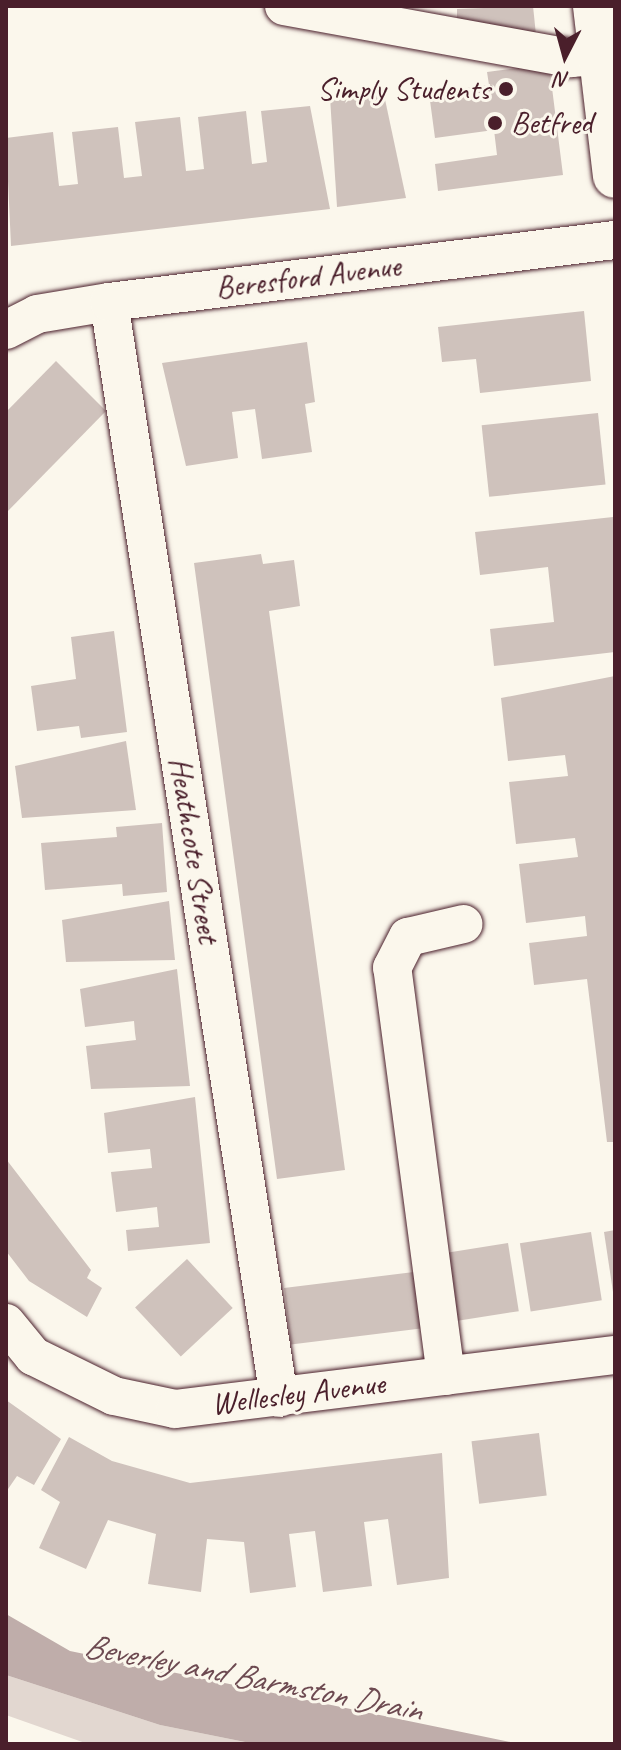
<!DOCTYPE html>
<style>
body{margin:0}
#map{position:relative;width:621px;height:1750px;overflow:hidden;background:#fbf7ec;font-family:Caveat,sans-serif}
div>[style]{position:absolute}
.green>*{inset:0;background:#e2d7d0}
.water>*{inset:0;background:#bfadaa}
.building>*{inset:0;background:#cfc2bc;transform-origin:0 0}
.roads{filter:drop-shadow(0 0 2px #4a1f2b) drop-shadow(0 0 2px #4a1f2b)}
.minor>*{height:38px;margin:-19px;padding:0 19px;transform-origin:19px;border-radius:19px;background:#fbf7ec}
.major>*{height:44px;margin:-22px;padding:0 22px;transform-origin:22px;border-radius:22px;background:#fbf7ec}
.dots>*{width:22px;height:22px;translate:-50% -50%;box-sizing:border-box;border:4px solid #fbf7ec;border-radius:50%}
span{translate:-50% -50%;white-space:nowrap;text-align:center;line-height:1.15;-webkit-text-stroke:6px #fbf7ec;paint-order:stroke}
.poi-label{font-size:32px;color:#4a1f2b}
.right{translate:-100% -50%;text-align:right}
.left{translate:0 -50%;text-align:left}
.street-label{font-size:32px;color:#4a1f2b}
.water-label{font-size:34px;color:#6d4a51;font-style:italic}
.frame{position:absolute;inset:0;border:8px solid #4a1f2b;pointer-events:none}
.north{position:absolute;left:525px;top:16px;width:80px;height:80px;-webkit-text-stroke:6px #fbf7ec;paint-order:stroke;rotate:186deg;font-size:22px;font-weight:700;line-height:32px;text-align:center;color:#4a1f2b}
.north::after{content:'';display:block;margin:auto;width:28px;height:36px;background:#4a1f2b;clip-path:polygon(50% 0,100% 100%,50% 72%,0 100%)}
</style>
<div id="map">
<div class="green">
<div style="clip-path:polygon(6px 1675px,160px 1725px,255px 1744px,88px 1744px,6px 1715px)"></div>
</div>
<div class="water">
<div style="clip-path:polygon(6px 1614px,70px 1651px,520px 1744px,255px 1744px,160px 1725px,6px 1675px)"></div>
</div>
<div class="building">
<div style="clip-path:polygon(533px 6px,536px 35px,457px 31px,457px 9px)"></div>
<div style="clip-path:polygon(549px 64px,563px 175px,438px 191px,435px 164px,497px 155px,494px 130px,435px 138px,429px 93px,489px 85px,487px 72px)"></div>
<div style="clip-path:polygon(383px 90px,406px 198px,337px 207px,330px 97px)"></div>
<div style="clip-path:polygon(310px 106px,330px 209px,11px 246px,6px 138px,53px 132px,59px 186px,69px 185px,78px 184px,72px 132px,118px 127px,124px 178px,142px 176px,135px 122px,180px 117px,186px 171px,196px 170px,204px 169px,198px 117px,246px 111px,252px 164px,267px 162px,261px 111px)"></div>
<div style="clip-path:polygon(584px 311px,591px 381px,480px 393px,476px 359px,442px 362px,438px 327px)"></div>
<div style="clip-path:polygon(307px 342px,315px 402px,305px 404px,312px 452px,262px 459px,255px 409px,232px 412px,238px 458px,186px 466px,162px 363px)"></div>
<div style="clip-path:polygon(56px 361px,106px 411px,6px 513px,6px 412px)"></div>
<div style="left:598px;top:413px;width:72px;height:117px;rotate:84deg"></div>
<div style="clip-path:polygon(613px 517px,615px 652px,494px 666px,490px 629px,554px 622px,548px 567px,480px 575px,475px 532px)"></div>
<div style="clip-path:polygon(261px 554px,263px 564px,294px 560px,300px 606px,269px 611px,345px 1170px,277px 1179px,194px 563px)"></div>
<div style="clip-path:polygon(114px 631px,127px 732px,81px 738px,79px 726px,37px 731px,31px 686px,76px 679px,71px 637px)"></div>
<div style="clip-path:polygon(615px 676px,615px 1142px,607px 1142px,587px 979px,534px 985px,529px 943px,587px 936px,585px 916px,526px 923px,519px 864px,578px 857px,575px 838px,516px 844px,509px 782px,568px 776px,565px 755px,508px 761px,501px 698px)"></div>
<div style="clip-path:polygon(126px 741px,136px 810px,22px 818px,15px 766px)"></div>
<div style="clip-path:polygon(162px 823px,167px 892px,123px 896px,122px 884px,45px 890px,41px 843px,117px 837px,116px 827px)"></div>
<div style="clip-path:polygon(169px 901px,175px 960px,66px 962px,62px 920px)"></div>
<div style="clip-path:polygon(177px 969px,190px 1086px,91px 1089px,86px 1046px,136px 1040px,135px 1033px,134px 1021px,85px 1027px,80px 989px)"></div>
<div style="clip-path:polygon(195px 1097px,210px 1243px,128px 1251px,126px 1230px,159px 1227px,157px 1207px,116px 1212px,111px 1172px,152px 1168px,150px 1149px,108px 1153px,104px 1113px)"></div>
<div style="clip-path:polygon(6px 1159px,91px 1270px,87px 1278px,102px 1288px,87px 1317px,29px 1281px,6px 1251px)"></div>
<div style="clip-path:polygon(615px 1230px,615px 1292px,613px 1292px,604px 1232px)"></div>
<div style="left:591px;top:1232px;width:69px;height:72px;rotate:81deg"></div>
<div style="left:508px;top:1243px;width:69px;height:73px;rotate:81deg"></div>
<div style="left:187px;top:1259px;width:67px;height:71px;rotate:47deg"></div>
<div style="left:422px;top:1271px;width:57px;height:139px;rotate:83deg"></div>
<div style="clip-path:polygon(6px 1400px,61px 1439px,34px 1485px,17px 1476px,6px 1492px)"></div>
<div style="left:539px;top:1433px;width:63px;height:68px;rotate:83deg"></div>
<div style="clip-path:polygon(69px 1437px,112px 1461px,190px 1483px,442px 1453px,449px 1578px,397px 1585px,388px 1519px,364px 1522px,372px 1586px,323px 1592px,315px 1531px,289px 1534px,296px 1587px,250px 1593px,244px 1542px,207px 1539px,201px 1592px,148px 1584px,156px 1534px,108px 1520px,86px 1569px,39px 1548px,60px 1502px,41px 1490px)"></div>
</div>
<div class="roads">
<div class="minor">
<div style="left:284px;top:6px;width:292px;rotate:10.3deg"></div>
<div style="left:571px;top:58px;width:30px;rotate:-4deg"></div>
<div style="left:109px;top:302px;width:1109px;rotate:81.18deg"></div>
<div style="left:6px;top:330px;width:35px;rotate:-27deg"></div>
<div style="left:37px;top:314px;width:73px;rotate:-9.5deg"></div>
<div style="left:109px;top:302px;width:510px;rotate:-6.99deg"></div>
<div style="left:6px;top:1323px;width:43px;rotate:50.7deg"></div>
<div style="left:33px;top:1356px;width:90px;rotate:26.3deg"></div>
<div style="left:114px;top:1396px;width:62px;rotate:12deg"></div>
<div style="left:175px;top:1409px;width:443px;rotate:-7deg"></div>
<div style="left:446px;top:1376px;width:412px;rotate:-97.5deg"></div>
<div style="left:392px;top:968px;width:35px;rotate:-63deg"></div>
<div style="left:408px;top:937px;width:57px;rotate:-13.1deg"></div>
</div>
<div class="major">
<div style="left:595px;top:6px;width:171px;rotate:83.3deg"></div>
</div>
</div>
<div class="dots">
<div style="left:506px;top:89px;background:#4a1f2b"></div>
<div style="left:495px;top:123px;background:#4a1f2b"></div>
</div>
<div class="poi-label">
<span class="right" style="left:490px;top:89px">Simply Students</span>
<span class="left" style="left:511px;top:123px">Betfred</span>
</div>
<div class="street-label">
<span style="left:308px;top:277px;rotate:-7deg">Beresford Avenue</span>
<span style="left:194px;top:850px;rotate:81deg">Heathcote Street</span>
<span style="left:298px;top:1394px;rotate:-7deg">Wellesley Avenue</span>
</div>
<div class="water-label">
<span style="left:253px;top:1677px;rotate:11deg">Beverley and Barmston Drain</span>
</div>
<div class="frame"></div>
<div class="north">N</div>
</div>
